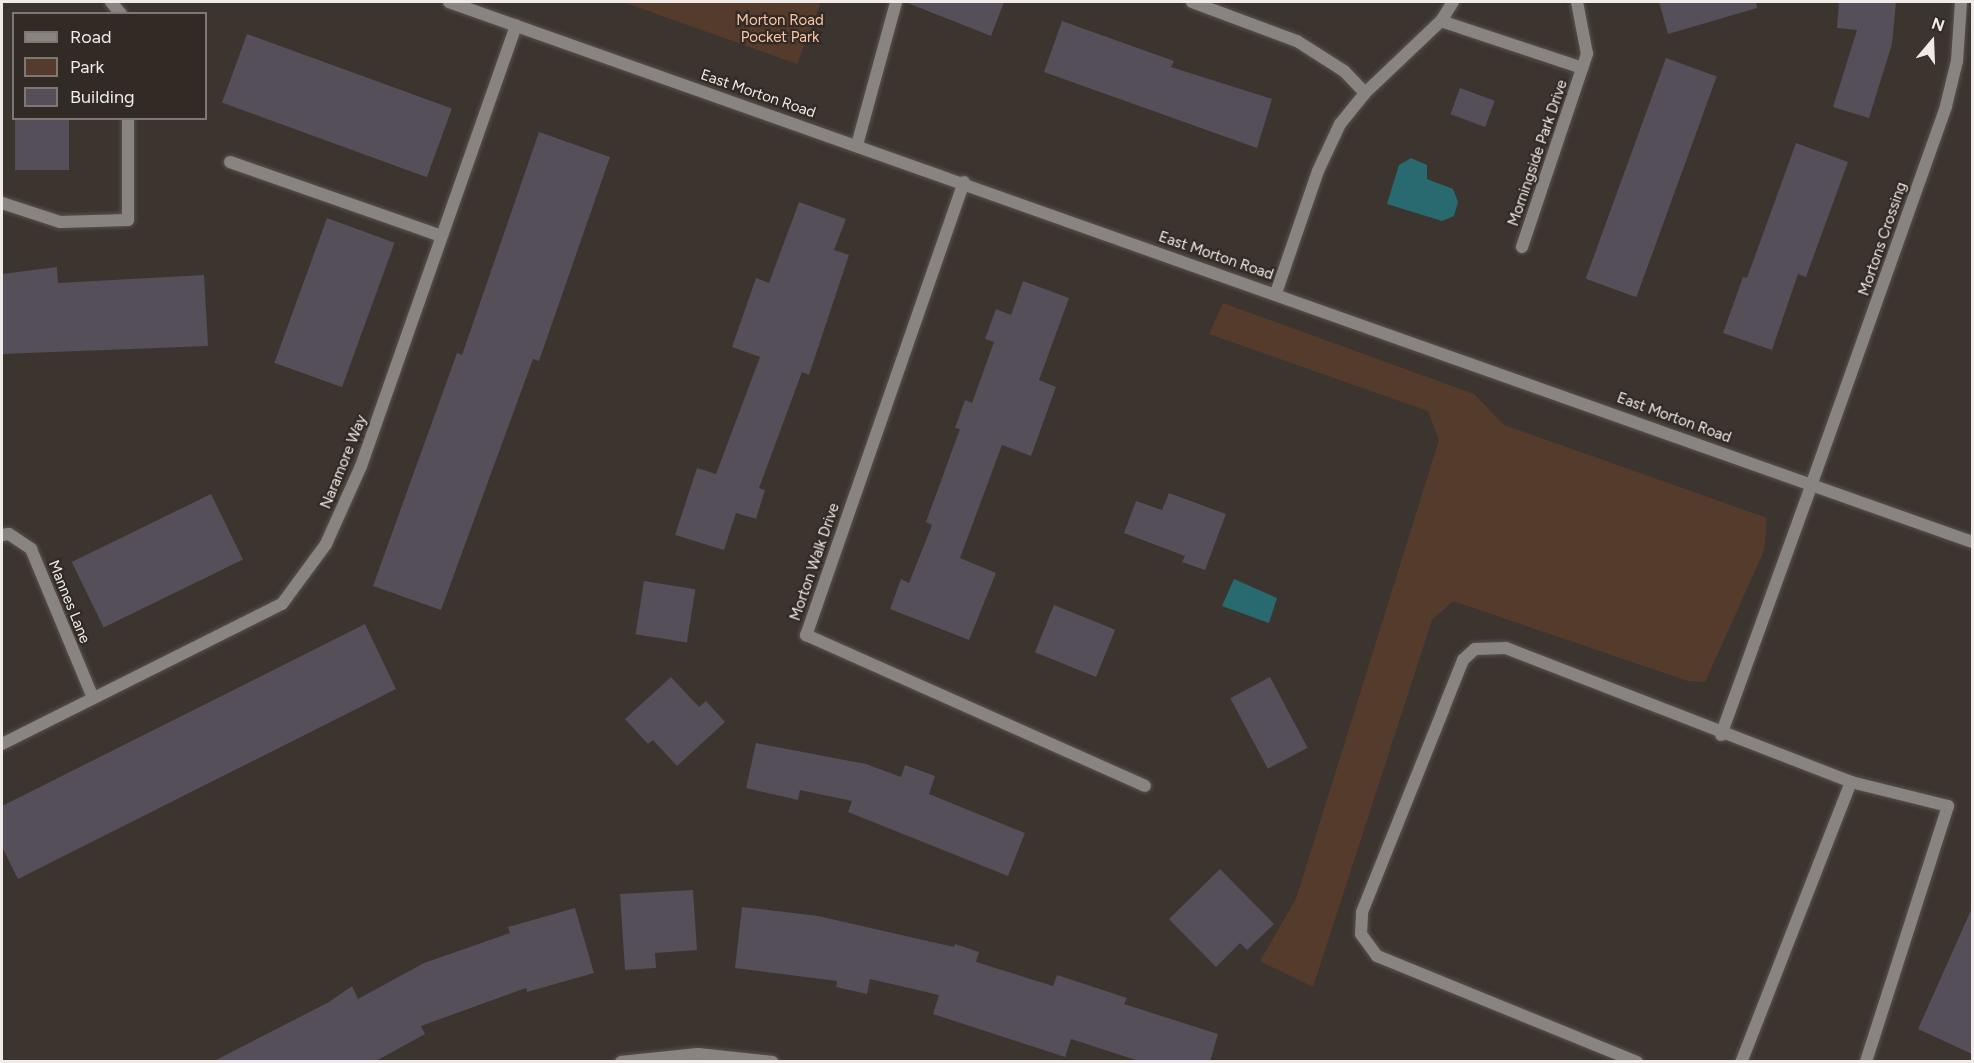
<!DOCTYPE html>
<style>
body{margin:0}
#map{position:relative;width:1974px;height:1063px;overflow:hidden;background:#3c342f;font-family:Figtree,sans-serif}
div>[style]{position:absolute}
.green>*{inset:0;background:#553b2c}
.water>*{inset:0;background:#286a6f}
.building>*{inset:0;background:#544f58;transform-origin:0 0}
.roads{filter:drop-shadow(0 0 2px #59514d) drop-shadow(0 0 2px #59514d)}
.service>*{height:12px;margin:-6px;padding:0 6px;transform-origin:6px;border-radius:6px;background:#888482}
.minor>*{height:12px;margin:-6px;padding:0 6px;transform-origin:6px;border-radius:6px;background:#888482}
span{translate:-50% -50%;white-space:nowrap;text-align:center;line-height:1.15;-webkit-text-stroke:4.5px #322a25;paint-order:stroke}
.park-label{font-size:15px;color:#fdc5a5}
.street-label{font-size:15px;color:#f0ebe8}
.frame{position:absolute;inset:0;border:3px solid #f0ebe8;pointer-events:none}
.legend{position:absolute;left:12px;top:12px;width:195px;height:108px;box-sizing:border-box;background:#322a25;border:2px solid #7e7773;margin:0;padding:8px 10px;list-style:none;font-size:18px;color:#f0ebe8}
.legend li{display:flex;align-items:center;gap:12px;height:30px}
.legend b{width:30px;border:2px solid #7e7773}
.north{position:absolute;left:1902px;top:12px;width:60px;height:60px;-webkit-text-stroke:4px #322a25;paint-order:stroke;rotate:19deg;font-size:16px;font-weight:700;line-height:24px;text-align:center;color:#f0ebe8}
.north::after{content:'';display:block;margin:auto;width:21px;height:27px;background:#f0ebe8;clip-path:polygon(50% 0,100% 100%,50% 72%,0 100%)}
</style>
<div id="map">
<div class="green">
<div style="clip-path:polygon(623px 2px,821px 2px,797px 64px)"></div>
<div style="clip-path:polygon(1223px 303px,1474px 394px,1504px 425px,1767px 518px,1764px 551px,1705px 682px,1688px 681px,1453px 601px,1432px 620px,1313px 987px,1260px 961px,1296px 899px,1439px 440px,1428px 411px,1209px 334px)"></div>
</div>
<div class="water">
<div style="clip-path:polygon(1411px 158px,1427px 165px,1427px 179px,1453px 189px,1458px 202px,1454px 216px,1442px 221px,1387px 204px,1399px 165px)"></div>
<div style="clip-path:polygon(1234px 579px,1277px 598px,1269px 623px,1222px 606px)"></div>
</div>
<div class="building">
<div style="clip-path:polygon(905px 2px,1004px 2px,991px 36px)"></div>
<div style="clip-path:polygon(1659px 2px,1756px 2px,1757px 8px,1668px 34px)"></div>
<div style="clip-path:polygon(1839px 2px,1896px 2px,1892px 44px,1869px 118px,1833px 107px,1857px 30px,1837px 28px)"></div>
<div style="clip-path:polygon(1062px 21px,1174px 61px,1171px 67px,1272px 99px,1257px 148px,1044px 72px)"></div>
<div style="left:247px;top:34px;width:218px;height:73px;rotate:20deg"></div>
<div style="left:1666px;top:58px;width:54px;height:235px;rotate:20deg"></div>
<div style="left:1460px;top:88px;width:37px;height:28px;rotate:20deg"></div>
<div style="left:15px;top:118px;width:54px;height:52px"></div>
<div style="clip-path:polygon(539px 132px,610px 157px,539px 361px,533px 359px,441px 610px,373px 586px,457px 353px,462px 355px)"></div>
<div style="clip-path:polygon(1796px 143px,1848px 162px,1806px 277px,1798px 274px,1772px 350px,1723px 333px,1743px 277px,1747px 278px)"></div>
<div style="clip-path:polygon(799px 202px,846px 219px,834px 250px,849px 255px,809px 375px,802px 372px,759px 488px,765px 490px,756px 519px,736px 513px,724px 550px,675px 535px,697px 468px,716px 474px,760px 357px,732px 347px,756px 278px,769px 283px)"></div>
<div style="left:327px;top:218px;width:72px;height:154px;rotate:20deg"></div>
<div style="clip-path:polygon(57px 267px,58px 283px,204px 275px,208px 346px,2px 354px,2px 274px)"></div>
<div style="clip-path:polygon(1023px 281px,1069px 298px,1039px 380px,1056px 387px,1031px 456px,1002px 445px,960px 558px,996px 573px,969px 640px,890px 609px,901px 579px,909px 583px,932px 525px,926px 522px,960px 429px,955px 428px,965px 400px,972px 403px,994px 342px,985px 339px,996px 309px,1011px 315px)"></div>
<div style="clip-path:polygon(1169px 493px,1226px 514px,1205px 570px,1182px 562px,1185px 556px,1124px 533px,1136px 501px,1162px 510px)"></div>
<div style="left:211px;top:494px;width:73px;height:155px;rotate:64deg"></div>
<div style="left:644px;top:581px;width:52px;height:54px;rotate:9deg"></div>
<div style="left:1054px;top:605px;width:66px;height:51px;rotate:22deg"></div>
<div style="clip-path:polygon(365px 624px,396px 689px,18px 879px,2px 847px,2px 806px)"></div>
<div style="clip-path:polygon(671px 677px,699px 707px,706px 701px,725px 722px,677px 766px,653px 740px,648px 744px,625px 719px)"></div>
<div style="left:1270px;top:677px;width:80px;height:45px;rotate:62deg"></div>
<div style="clip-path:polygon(756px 743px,866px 764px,901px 777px,905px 765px,935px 776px,929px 794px,1025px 833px,1008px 876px,848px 812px,852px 801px,800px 790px,798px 800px,746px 788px)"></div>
<div style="clip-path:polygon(1220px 869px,1274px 924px,1247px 950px,1240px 943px,1216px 967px,1169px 919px)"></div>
<div style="clip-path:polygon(693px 890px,697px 950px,655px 953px,656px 968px,625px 970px,620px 894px)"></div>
<div style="clip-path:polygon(742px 907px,818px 916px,954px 947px,955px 944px,979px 952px,976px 962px,1053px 986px,1057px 975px,1127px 998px,1124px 1004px,1218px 1034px,1210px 1062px,1142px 1062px,1071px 1039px,1065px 1057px,933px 1014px,939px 995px,870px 979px,867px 994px,836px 987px,837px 981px,735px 968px)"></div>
<div style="clip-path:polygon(575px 908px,594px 973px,527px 992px,526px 988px,421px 1026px,425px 1034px,374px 1062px,212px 1062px,329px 1002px,352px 986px,358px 999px,424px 963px,510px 933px,508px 927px)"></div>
<div style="clip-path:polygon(1972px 908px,1972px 1054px,1918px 1029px)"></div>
</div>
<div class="roads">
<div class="service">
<div style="left:111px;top:2px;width:16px;rotate:50deg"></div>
<div style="left:230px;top:162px;width:224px;rotate:19.3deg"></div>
<div style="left:2px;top:203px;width:61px;rotate:18.1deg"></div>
<div style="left:60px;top:222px;width:68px;rotate:-1.7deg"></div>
<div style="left:128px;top:220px;width:102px;rotate:-90deg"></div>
<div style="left:1721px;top:735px;width:268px;rotate:-70.1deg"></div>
<div style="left:1851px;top:782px;width:100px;rotate:13.9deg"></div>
<div style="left:1948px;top:806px;width:269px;rotate:107.8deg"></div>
<div style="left:1637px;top:1062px;width:281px;rotate:-157.8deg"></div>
<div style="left:1377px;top:956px;width:27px;rotate:-126deg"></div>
<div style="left:1361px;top:934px;width:22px;rotate:-87deg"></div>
<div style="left:1362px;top:912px;width:218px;rotate:-68.1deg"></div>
<div style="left:1443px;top:710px;width:54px;rotate:-68.2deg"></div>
<div style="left:1463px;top:660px;width:16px;rotate:-43deg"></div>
<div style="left:1475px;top:649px;width:31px;rotate:-2deg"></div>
<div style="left:1506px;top:648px;width:370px;rotate:21.2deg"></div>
<div style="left:1851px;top:782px;width:301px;rotate:111.4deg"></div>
</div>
<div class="minor">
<div style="left:449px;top:2px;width:1616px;rotate:19.52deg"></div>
<div style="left:1192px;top:2px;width:112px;rotate:20.4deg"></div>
<div style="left:1297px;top:41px;width:56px;rotate:32.6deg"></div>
<div style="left:1344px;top:71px;width:30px;rotate:46deg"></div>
<div style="left:1441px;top:21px;width:149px;rotate:18.4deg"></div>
<div style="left:857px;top:145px;width:148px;rotate:-74.7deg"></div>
<div style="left:964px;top:182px;width:480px;rotate:109.2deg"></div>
<div style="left:806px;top:635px;width:371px;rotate:24deg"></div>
<div style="left:1522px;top:247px;width:204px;rotate:-71.4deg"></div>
<div style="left:1587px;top:54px;width:53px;rotate:-100.9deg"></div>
<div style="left:1276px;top:293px;width:129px;rotate:-71deg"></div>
<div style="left:1318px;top:171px;width:52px;rotate:-64.9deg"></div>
<div style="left:1340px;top:124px;width:40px;rotate:-51deg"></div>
<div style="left:1365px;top:93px;width:105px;rotate:-43.5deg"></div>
<div style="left:1441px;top:21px;width:22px;rotate:-58deg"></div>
<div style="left:1812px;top:483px;width:400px;rotate:-70.4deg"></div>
<div style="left:1946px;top:106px;width:46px;rotate:-76.3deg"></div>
<div style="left:1957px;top:61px;width:59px;rotate:-86.1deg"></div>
<div style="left:2px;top:535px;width:7px;rotate:-8deg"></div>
<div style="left:9px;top:534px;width:27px;rotate:34deg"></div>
<div style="left:31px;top:549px;width:161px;rotate:67.4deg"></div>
<div style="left:2px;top:744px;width:313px;rotate:-26.6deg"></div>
<div style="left:282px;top:604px;width:74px;rotate:-53.7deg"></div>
<div style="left:326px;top:544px;width:85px;rotate:-65.8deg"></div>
<div style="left:361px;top:466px;width:467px;rotate:-70.6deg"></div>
<div style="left:621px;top:1062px;width:77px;rotate:-5.9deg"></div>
<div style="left:698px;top:1054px;width:75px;rotate:6.1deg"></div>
</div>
</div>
<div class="park-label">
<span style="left:780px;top:29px">Morton Road<br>Pocket Park</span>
</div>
<div class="street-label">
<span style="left:758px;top:94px;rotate:19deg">East Morton Road</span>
<span style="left:1538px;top:153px;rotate:-71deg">Morningside Park Drive</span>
<span style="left:1883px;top:239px;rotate:-71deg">Mortons Crossing</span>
<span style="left:1216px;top:256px;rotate:19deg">East Morton Road</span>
<span style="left:1674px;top:418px;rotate:20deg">East Morton Road</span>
<span style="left:344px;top:462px;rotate:-68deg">Naramore Way</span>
<span style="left:815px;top:562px;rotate:-71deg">Morton Walk Drive</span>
<span style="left:69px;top:602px;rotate:68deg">Mannes Lane</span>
</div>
<div class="frame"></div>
<ul class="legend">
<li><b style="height:8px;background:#888482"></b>Road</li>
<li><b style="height:16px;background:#553b2c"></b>Park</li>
<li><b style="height:16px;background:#544f58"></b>Building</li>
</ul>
<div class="north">N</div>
</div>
